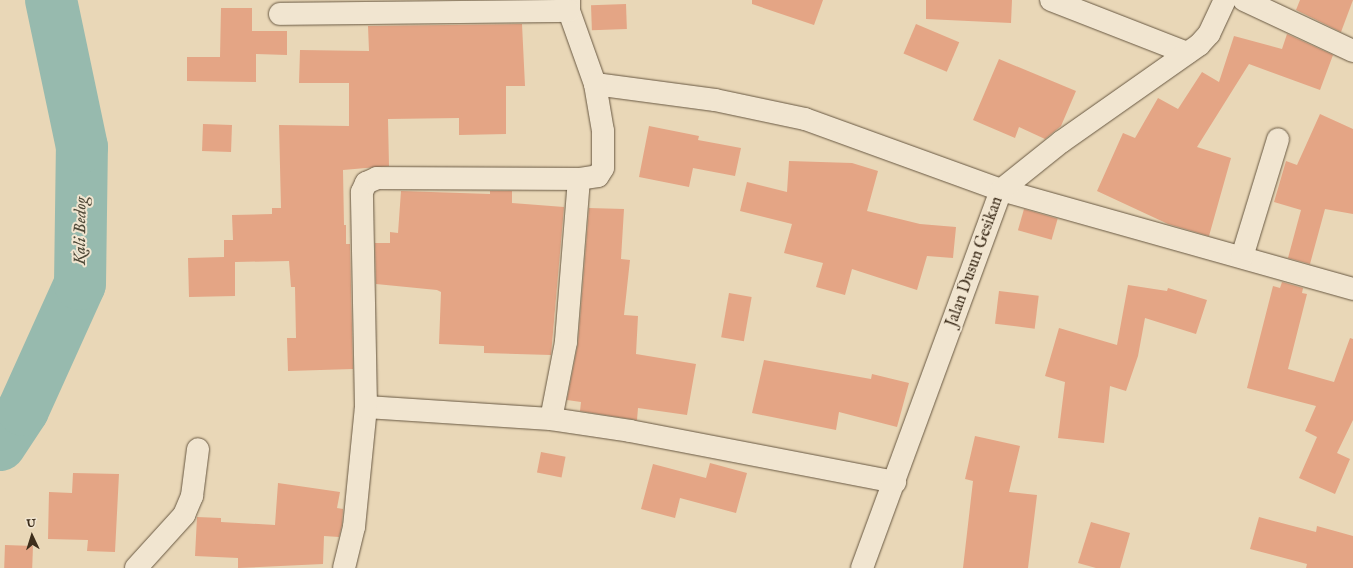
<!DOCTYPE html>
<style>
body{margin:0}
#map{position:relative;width:1353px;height:568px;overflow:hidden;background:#e9d7b7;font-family:"IM FELL English",serif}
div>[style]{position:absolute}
.river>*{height:52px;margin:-26px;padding:0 26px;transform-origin:26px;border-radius:26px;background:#97baae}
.building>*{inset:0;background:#e4a585;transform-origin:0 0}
.roads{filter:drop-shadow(0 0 1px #685842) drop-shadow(0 0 1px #685842)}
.minor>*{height:22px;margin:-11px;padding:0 11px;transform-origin:11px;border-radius:11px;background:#f1e5d0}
span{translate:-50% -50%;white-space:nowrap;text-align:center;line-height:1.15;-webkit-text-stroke:4px #f1e5d0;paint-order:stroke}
.street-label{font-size:16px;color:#3d2d1b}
.water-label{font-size:17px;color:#4f4938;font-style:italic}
.north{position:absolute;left:12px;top:516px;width:40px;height:40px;-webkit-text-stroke:3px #f1e5d0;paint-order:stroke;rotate:356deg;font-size:11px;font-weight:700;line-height:16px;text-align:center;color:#3d2d1b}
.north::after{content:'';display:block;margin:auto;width:14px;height:18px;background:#3d2d1b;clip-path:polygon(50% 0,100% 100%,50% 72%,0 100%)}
</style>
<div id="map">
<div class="river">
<div style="left:0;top:445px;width:42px;rotate:-56.7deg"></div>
<div style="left:23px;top:410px;width:138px;rotate:-65.7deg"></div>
<div style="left:80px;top:284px;width:137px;rotate:-89.2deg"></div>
<div style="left:82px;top:147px;width:150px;rotate:-101.9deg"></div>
</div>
<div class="building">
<div style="clip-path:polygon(752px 0,823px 0,814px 25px,752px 4px)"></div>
<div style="clip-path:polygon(926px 0,1012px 0,1011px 23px,926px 19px)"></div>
<div style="clip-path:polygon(1300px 0,1353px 0,1341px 32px,1296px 10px)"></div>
<div style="left:626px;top:4px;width:25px;height:35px;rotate:88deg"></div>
<div style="clip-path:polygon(221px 8px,252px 8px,252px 31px,287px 31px,287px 55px,256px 54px,256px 82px,187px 81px,187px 57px,220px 57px)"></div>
<div style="clip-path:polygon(522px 24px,525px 86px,506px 86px,506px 134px,459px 135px,459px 118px,388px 119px,389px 166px,343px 170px,344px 225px,346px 225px,346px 244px,350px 244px,353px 369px,288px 371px,287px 338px,296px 338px,295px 287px,291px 287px,289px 261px,235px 262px,235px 296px,189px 297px,188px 258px,224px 257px,224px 240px,233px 240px,232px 215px,272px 214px,272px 208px,281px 208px,279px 125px,349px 126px,349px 83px,299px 83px,300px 50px,369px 51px,368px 26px)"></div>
<div style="left:916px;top:24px;width:47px;height:32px;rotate:23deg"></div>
<div style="clip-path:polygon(1287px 34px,1333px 55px,1320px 90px,1249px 64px,1197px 147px,1231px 158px,1209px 236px,1168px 224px,1097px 191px,1123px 133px,1135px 138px,1158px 98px,1178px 109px,1202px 72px,1219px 82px,1234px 36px,1282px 49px)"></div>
<div style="clip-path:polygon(999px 59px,1076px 91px,1061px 126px,1045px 139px,1019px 127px,1015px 138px,973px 120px)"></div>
<div style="clip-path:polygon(1320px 114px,1353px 129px,1353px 214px,1325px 209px,1310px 264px,1288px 258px,1301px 210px,1274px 202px,1286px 161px,1297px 165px)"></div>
<div style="left:203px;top:124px;width:29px;height:27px;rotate:2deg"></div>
<div style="clip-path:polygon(649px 126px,699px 136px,698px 140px,741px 148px,735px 176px,693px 168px,689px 187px,639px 177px)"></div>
<div style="clip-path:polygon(789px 161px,852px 163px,878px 171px,867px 211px,920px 224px,956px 227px,953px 258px,927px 256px,917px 290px,852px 269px,845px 295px,816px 287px,823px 263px,784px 253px,792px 224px,740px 211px,747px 182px,787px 192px)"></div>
<div style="clip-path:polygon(401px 191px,490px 194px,490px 191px,512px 191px,512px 203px,564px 207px,551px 355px,484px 353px,484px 346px,439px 344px,441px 292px,437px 290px,376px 284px,375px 243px,390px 243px,390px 232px,398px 233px)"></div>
<div style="clip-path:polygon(589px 208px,624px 209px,621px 259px,630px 260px,624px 315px,638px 316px,636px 354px,696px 364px,687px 415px,638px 408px,637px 420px,580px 411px,581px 402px,567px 400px,578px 343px)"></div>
<div style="left:1024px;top:209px;width:35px;height:22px;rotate:16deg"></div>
<div style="clip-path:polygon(1282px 282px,1303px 288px,1302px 293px,1307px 294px,1288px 369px,1334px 382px,1350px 338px,1353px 339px,1353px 420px,1337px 453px,1350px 459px,1335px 494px,1299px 478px,1317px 437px,1305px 431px,1316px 406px,1247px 388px,1273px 286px,1280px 288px)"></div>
<div style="clip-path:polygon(1128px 285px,1167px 291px,1168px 288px,1207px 300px,1196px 334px,1145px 318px,1138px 356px,1126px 391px,1110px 386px,1104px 443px,1058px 438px,1065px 382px,1045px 376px,1059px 328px,1117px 345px)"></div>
<div style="left:999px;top:291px;width:40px;height:33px;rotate:7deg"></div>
<div style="left:729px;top:293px;width:23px;height:45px;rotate:10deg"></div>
<div style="clip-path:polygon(764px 360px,871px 379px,872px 374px,909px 383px,897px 427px,839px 412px,836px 430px,752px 413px)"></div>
<div style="clip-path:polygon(975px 436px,1020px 446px,1009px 492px,1037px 495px,1028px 568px,963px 568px,973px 481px,965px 479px)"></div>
<div style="left:541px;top:452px;width:25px;height:21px;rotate:11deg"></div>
<div style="clip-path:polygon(710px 463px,747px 473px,736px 513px,680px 498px,675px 518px,641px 509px,653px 464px,706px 478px)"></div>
<div style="clip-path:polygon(73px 473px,119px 474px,115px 552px,87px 551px,88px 540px,48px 539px,49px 492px,72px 493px)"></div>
<div style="clip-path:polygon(278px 483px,340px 492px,337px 508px,343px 509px,342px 525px,339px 537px,324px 536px,323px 564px,238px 568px,238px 558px,195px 556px,197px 517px,221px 518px,221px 522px,275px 525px)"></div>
<div style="clip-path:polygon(1259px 517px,1316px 532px,1317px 526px,1353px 536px,1353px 568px,1306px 568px,1307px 564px,1250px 549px)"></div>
<div style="clip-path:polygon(1091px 522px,1130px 533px,1120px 568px,1096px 568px,1078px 563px)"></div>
<div style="left:5px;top:545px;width:28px;height:23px;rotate:2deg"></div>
</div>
<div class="roads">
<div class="minor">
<div style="left:569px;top:0;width:11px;rotate:90deg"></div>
<div style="left:569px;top:11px;width:77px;rotate:70.4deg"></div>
<div style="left:595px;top:84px;width:121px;rotate:7.6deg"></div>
<div style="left:715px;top:100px;width:92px;rotate:11.9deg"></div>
<div style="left:805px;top:119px;width:208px;rotate:19.9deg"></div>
<div style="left:1001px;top:190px;width:366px;rotate:15.7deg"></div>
<div style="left:1051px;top:0;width:146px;rotate:21.3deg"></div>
<div style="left:1244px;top:0;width:120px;rotate:25.1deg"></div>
<div style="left:280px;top:14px;width:289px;rotate:-0.6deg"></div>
<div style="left:579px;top:179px;width:19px;rotate:-9deg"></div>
<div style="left:598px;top:176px;width:9px;rotate:-58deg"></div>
<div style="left:603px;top:168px;width:37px;rotate:-90deg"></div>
<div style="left:603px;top:131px;width:48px;rotate:-99.7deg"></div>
<div style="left:1242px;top:257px;width:123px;rotate:-73deg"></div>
<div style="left:366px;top:407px;width:185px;rotate:3.7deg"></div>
<div style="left:136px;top:568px;width:72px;rotate:-47.8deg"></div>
<div style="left:184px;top:515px;width:21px;rotate:-67deg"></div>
<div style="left:192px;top:496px;width:47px;rotate:-82.7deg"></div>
<div style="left:344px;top:568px;width:42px;rotate:-76.3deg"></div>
<div style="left:354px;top:527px;width:121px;rotate:-84.3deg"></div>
<div style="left:366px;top:407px;width:215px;rotate:-91.1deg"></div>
<div style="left:362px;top:192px;width:10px;rotate:-66deg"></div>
<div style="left:366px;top:183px;width:12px;rotate:-24deg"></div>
<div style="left:377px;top:178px;width:202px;rotate:0.3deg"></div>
<div style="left:579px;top:179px;width:164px;rotate:94.6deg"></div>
<div style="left:566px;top:342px;width:78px;rotate:101deg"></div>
<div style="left:551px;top:419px;width:80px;rotate:8.6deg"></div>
<div style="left:630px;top:431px;width:270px;rotate:10.9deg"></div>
<div style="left:862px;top:568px;width:403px;rotate:-69.8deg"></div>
<div style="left:1001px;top:190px;width:77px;rotate:-38.7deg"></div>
<div style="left:1061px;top:142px;width:169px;rotate:-35.1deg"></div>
<div style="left:1199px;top:45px;width:15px;rotate:-48deg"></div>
<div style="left:1209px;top:34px;width:38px;rotate:-65deg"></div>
</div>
</div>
<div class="street-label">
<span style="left:975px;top:262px;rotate:-70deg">Jalan Dusun Gesikan</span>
</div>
<div class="water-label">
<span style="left:81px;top:231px;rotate:-89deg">Kali Bedog</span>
</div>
<div class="north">U</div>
</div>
